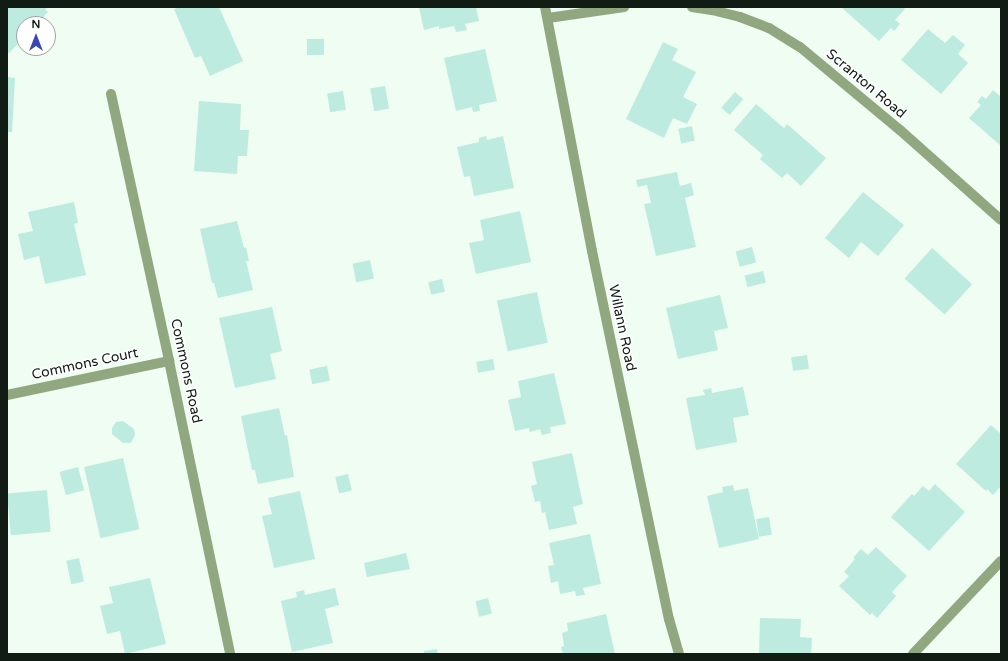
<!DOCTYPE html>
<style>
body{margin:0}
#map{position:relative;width:1008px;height:661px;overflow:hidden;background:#effdf3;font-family:"Varela Round",sans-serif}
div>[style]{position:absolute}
.building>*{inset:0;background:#beebe0;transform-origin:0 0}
.street>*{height:10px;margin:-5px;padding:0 5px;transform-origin:5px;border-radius:5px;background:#91a780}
span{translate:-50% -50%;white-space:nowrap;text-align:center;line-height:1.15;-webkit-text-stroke:3.5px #fff;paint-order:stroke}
.street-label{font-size:14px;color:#101c14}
.frame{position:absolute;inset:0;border:8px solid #101c14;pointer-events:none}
.north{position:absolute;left:16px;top:16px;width:40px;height:40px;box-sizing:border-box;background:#fff;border:1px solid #9fa4a1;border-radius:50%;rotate:0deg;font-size:11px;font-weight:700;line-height:16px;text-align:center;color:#101c14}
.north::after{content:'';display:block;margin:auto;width:14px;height:18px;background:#3947ba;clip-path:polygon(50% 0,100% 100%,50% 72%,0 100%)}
</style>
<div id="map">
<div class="building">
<div style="clip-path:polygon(7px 7px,48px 7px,45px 10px,48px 12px,37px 24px,24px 24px,24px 38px,9px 53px,7px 51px)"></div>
<div style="clip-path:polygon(179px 7px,219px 7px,243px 61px,210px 76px,201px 56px,195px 58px,174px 9px)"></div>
<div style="clip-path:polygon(419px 7px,476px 7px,479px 21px,465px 24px,467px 30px,456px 32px,454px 26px,439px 29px,439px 26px,424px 30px)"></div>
<div style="clip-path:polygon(841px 7px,903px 7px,905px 9px,895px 20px,900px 24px,894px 31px,891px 28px,879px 41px)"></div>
<div style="clip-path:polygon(928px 29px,945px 43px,953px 35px,965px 45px,958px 54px,968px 63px,941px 94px,901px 60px)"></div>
<div style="left:324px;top:39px;width:16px;height:17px;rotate:90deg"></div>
<div style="clip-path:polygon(663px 42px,678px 49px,672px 60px,696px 72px,683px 97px,697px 104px,687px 124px,673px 118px,664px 138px,626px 119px)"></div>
<div style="clip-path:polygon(485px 49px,497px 101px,479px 105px,480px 111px,473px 112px,472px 107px,456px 111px,444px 58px)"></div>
<div style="clip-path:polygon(7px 77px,15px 78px,12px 132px,7px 132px)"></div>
<div style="left:385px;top:86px;width:23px;height:15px;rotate:80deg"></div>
<div style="clip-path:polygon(993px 90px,1001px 97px,1001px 146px,969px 118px,981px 105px,977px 102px,982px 96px,986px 99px)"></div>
<div style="left:343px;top:91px;width:19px;height:16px;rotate:81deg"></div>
<div style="left:735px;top:92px;width:11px;height:21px;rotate:41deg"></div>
<div style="clip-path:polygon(199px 101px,241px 104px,240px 130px,249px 130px,247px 156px,238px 156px,237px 174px,194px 171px)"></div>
<div style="clip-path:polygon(756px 104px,784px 128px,787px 124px,826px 158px,801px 186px,787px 173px,782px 178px,760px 159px,763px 155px,734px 130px)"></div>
<div style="left:692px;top:126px;width:15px;height:14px;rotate:79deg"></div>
<div style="clip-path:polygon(486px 136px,487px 140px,503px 136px,514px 188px,474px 196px,470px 176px,464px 177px,457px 147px,479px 142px,479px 138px)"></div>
<div style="clip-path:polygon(677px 172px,680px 186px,691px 183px,694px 195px,685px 198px,696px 247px,656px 256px,644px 204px,651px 203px,647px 185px,638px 187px,636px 180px)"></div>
<div style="clip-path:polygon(863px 192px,904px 225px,878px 256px,861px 242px,849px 258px,825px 238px)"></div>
<div style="clip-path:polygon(74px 202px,78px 223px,74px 224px,86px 275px,45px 284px,39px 256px,24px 260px,18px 234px,33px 231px,28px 212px)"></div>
<div style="clip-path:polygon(520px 211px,531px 262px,476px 274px,469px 243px,484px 240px,480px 220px)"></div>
<div style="clip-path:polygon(237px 221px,244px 248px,246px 247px,249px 261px,246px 261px,253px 290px,218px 298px,214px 283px,212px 283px,200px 229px)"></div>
<div style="left:752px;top:247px;width:16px;height:17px;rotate:75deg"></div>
<div style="left:932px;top:248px;width:54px;height:41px;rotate:42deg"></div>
<div style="left:370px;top:260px;width:19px;height:18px;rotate:78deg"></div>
<div style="left:763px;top:271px;width:12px;height:19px;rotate:76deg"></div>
<div style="left:442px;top:279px;width:13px;height:14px;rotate:77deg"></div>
<div style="left:537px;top:292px;width:52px;height:41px;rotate:78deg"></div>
<div style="clip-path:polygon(720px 295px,728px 328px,714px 331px,718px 350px,678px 359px,666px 308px)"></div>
<div style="clip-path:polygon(272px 307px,282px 351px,270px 354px,276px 379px,235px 388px,219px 318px)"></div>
<div style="left:807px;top:355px;width:14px;height:16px;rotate:82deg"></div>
<div style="left:493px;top:359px;width:11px;height:17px;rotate:80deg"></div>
<div style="left:327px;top:366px;width:15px;height:18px;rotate:79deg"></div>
<div style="clip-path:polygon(554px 373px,566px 424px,550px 427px,551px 433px,542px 435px,540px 429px,530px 432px,529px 428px,515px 431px,508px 400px,521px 397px,518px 381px)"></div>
<div style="clip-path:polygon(743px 387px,749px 415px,733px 418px,737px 442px,696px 450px,686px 398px,705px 395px,703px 390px,711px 388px,712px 393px)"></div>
<div style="clip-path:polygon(279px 408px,285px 436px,287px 435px,294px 477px,258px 484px,255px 470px,252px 470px,241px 416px)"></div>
<div style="clip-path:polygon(123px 421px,134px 429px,135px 435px,131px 443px,123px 443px,112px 434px,112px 428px,116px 422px)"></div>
<div style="clip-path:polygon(991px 425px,1001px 434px,1001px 486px,993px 495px,987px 489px,986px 491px,956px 464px)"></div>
<div style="clip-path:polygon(572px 453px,583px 504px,573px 507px,577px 524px,549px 530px,545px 512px,542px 513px,540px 501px,535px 502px,531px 486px,537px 484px,532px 462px)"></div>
<div style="left:123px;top:458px;width:73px;height:40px;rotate:77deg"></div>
<div style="left:78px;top:467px;width:24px;height:19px;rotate:75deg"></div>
<div style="left:348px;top:474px;width:17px;height:13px;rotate:77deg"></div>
<div style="clip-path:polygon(935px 484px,965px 512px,929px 551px,891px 517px,912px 494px,914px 496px,923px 486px,929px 491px)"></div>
<div style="clip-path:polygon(733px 485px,734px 491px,748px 488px,759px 539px,719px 548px,707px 496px,723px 492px,722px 487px)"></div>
<div style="left:47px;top:490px;width:42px;height:40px;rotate:85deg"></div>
<div style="clip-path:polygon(300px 491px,315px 559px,274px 568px,262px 516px,272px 514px,268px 498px)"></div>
<div style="left:769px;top:517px;width:18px;height:13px;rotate:81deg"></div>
<div style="clip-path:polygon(590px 534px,601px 584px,583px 588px,585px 595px,576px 596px,575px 591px,560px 594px,558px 581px,551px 583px,548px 566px,554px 565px,549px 543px)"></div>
<div style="clip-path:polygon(876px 547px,907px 576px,892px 592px,896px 596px,877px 618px,872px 613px,870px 615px,839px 586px,849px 576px,844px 572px,855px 559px,853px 558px,861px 549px,868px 555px)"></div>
<div style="clip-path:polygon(406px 553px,410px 569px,367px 577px,364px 563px)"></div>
<div style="left:79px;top:558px;width:24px;height:13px;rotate:78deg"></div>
<div style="clip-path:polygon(150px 578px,166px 644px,125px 654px,120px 631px,107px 634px,100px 606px,113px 603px,109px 587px)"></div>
<div style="clip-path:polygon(335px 588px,339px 605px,325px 609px,333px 643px,292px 652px,281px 601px,297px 597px,296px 592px,304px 590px,305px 595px)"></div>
<div style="left:488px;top:598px;width:16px;height:13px;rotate:76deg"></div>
<div style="clip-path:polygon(606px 614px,615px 654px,563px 654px,561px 647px,564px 646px,562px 633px,568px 631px,567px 623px)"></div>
<div style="clip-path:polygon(760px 618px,801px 619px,800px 637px,812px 638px,811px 654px,759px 654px)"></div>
<div style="clip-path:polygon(437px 649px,438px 654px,424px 654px,424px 651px)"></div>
</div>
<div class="street">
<div style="left:545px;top:7px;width:248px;rotate:79.1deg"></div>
<div style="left:592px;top:251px;width:376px;rotate:78.2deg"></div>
<div style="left:669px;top:619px;width:36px;rotate:74deg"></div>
<div style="left:692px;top:7px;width:20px;rotate:9deg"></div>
<div style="left:712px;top:10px;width:29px;rotate:14deg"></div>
<div style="left:740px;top:17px;width:31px;rotate:21deg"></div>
<div style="left:769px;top:28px;width:36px;rotate:32deg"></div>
<div style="left:800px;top:47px;width:130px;rotate:39.7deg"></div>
<div style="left:900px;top:130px;width:135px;rotate:41.7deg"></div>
<div style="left:548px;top:18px;width:77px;rotate:-8.2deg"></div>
<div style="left:111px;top:94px;width:273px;rotate:77.7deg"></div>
<div style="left:169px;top:361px;width:299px;rotate:78.2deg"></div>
<div style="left:7px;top:395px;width:166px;rotate:-11.9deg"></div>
<div style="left:913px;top:654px;width:128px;rotate:-46.6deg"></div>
</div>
<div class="street-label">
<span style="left:866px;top:84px;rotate:40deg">Scranton Road</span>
<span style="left:622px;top:328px;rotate:78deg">Willann Road</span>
<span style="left:85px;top:364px;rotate:-12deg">Commons Court</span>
<span style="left:186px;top:371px;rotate:78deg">Commons Road</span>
</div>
<div class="frame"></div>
<div class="north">N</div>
</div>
